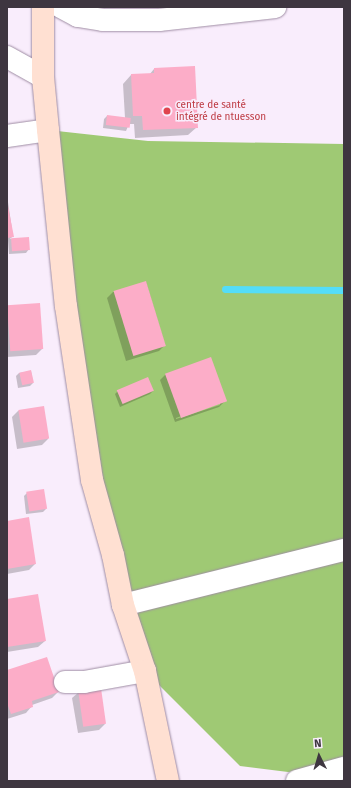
<!DOCTYPE html>
<meta charset="utf-8">
<style>
body{margin:0}
#map{position:relative;width:351px;height:788px;overflow:hidden;background:#f9edfc;font-family:"Fira Sans",sans-serif}
div>[style]{position:absolute}
.forest>*{inset:0;background:#9fc974}
.shadow>*{inset:0;background:#0003}
.stream>*{height:7px;margin:-3.5px;padding:0 3.5px;transform-origin:3.5px;border-radius:3.5px;background:#54ddf8}
.building>*{inset:0;background:#fcadc8;transform-origin:0 0}
.roads{filter:drop-shadow(0 0 1px #9f8da4) drop-shadow(0 0 1px #9f8da4)}
.street>*{height:22px;margin:-11px;padding:0 11px;transform-origin:11px;border-radius:11px;background:#fff}
.secondary>*{height:22px;margin:-11px;padding:0 11px;transform-origin:11px;border-radius:11px;background:#ffe0d2}
.dots>*{width:11px;height:11px;translate:-50% -50%;box-sizing:border-box;border:2px solid #f9edfc;border-radius:50%}
span{translate:-50% -50%;white-space:nowrap;text-align:center;line-height:1.15;-webkit-text-stroke:3px #f9edfc;paint-order:stroke}
.health-label{font-size:10px;color:#be3a42}
.left{translate:0 -50%;text-align:left}
.frame{position:absolute;inset:0;border:8px solid #3e3640;pointer-events:none}
.north{position:absolute;left:299px;top:736px;width:40px;height:40px;-webkit-text-stroke:3px #f9edfc;paint-order:stroke;rotate:355deg;font-size:11px;font-weight:700;line-height:16px;text-align:center;color:#3e3640}
.north::after{content:'';display:block;margin:auto;width:14px;height:18px;background:#3e3640;clip-path:polygon(50% 0,100% 100%,50% 72%,0 100%)}
</style>
<div id="map">
<div class="forest">
<div style="clip-path:polygon(48px 130px,148px 141px,344px 144px,344px 779px,240px 766px,145px 671px,123px 605px)"></div>
</div>
<div class="shadow">
<div style="clip-path:polygon(154px 69px,197px 127px,188px 135px,135px 138px,134px 124px,129px 124px,126px 131px,103px 128px,104px 119px,107px 116px,125px 118px,123px 84px,131px 75px,149px 75px)"></div>
<div style="clip-path:polygon(8px 202px,13px 236px,10px 239px,28px 238px,29px 249px,26px 253px,9px 254px,8px 241px,7px 242px)"></div>
<div style="clip-path:polygon(146px 282px,165px 345px,159px 351px,126px 361px,107px 298px,113px 292px)"></div>
<div style="clip-path:polygon(7px 307px,42px 349px,36px 355px,7px 357px)"></div>
<div style="clip-path:polygon(31px 371px,33px 383px,30px 386px,18px 388px,16px 376px,19px 373px)"></div>
<div style="clip-path:polygon(evenodd,166px 374px,225px 401px,219px 407px,175px 422px,160px 380px,166px 374px,220px 402px,220px 405px,176px 419px,176px 418px,220px 402px)"></div>
<div style="clip-path:polygon(118px 391px,153px 391px,150px 394px,120px 407px,115px 394px)"></div>
<div style="clip-path:polygon(43px 407px,48px 439px,42px 445px,17px 449px,12px 417px,18px 411px)"></div>
<div style="clip-path:polygon(27px 493px,46px 509px,43px 512px,26px 514px,24px 496px)"></div>
<div style="clip-path:polygon(7px 522px,35px 564px,29px 570px,7px 574px)"></div>
<div style="clip-path:polygon(7px 600px,45px 641px,38px 647px,7px 652px)"></div>
<div style="clip-path:polygon(7px 671px,58px 692px,52px 698px,32px 705px,32px 706px,26px 713px,7px 719px)"></div>
<div style="clip-path:polygon(79px 692px,105px 724px,99px 730px,78px 733px,72px 698px)"></div>
</div>
<div class="stream">
<div style="left:225px;top:289px;width:119px;rotate:0.5deg"></div>
</div>
<div class="building">
<div style="clip-path:polygon(195px 66px,198px 128px,143px 130px,142px 116px,133px 116px,131px 74px,154px 73px,154px 68px)"></div>
<div style="left:107px;top:115px;width:24px;height:10px;rotate:7deg"></div>
<div style="clip-path:polygon(7px 201px,14px 237px,7px 238px)"></div>
<div style="left:29px;top:237px;width:13px;height:18px;rotate:86deg"></div>
<div style="left:146px;top:281px;width:68px;height:34px;rotate:73deg"></div>
<div style="left:40px;top:303px;width:46px;height:33px;rotate:86deg"></div>
<div style="left:211px;top:357px;width:47px;height:49px;rotate:70deg"></div>
<div style="left:31px;top:370px;width:13px;height:12px;rotate:77deg"></div>
<div style="left:148px;top:377px;width:15px;height:34px;rotate:67deg"></div>
<div style="left:44px;top:406px;width:33px;height:26px;rotate:81deg"></div>
<div style="left:44px;top:489px;width:20px;height:18px;rotate:81deg"></div>
<div style="clip-path:polygon(29px 517px,36px 564px,7px 569px,7px 521px)"></div>
<div style="clip-path:polygon(38px 594px,46px 641px,7px 647px,7px 599px)"></div>
<div style="clip-path:polygon(47px 657px,59px 692px,32px 701px,33px 707px,11px 714px,7px 703px,7px 670px)"></div>
<div style="left:101px;top:688px;width:36px;height:23px;rotate:82deg"></div>
</div>
<div class="roads">
<div class="street">
<div style="left:61px;top:7px;width:19px;rotate:28deg"></div>
<div style="left:78px;top:16px;width:25px;rotate:9deg"></div>
<div style="left:103px;top:20px;width:56px"></div>
<div style="left:159px;top:20px;width:117px;rotate:-6.4deg"></div>
<div style="left:7px;top:57px;width:41px;rotate:29.1deg"></div>
<div style="left:7px;top:136px;width:41px;rotate:-8.3deg"></div>
<div style="left:123px;top:605px;width:228px;rotate:-14deg"></div>
<div style="left:65px;top:682px;width:19px"></div>
<div style="left:84px;top:682px;width:62px;rotate:-10.2deg"></div>
<div style="left:297px;top:781px;width:49px;rotate:-15.5deg"></div>
</div>
<div class="secondary">
<div style="left:43px;top:7px;width:70px;rotate:90deg"></div>
<div style="left:43px;top:77px;width:53px;rotate:84.6deg"></div>
<div style="left:48px;top:130px;width:177px;rotate:84.2deg"></div>
<div style="left:66px;top:306px;width:176px;rotate:81.5deg"></div>
<div style="left:92px;top:480px;width:78px;rotate:74.4deg"></div>
<div style="left:113px;top:555px;width:51px;rotate:78.7deg"></div>
<div style="left:123px;top:605px;width:70px;rotate:71.6deg"></div>
<div style="left:145px;top:671px;width:112px;rotate:78.2deg"></div>
</div>
</div>
<div class="dots">
<div style="left:167px;top:111px;background:#e0444e"></div>
</div>
<div class="health-label">
<span class="left" style="left:176px;top:111px">centre de santé<br>intégré de ntuesson</span>
</div>
<div class="frame"></div>
<div class="north">N</div>
</div>
